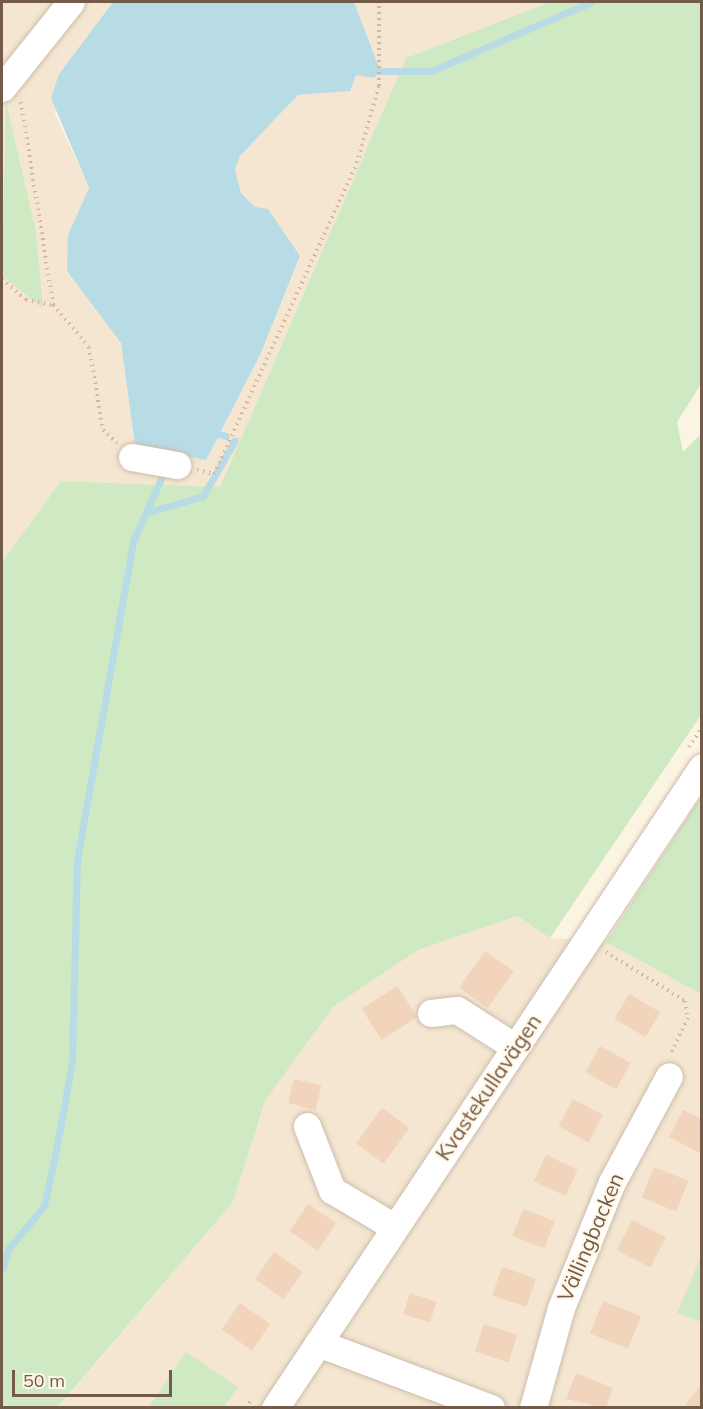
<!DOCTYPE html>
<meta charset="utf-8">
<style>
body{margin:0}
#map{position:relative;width:703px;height:1409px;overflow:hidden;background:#fcf4e3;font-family:Mulish,sans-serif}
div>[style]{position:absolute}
.residential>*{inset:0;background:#f4e6d1}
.green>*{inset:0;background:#cfe9c2}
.water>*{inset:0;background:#b8dce5}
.stream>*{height:7px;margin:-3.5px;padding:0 3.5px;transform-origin:3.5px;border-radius:3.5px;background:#b8dce5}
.building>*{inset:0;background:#f1d4bb;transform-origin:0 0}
.path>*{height:4px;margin-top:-2px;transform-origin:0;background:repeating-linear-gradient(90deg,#d6b79e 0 1.5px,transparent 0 6px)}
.roads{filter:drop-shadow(0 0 2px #cdbcaa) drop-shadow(0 0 2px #cdbcaa)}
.minor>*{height:27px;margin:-13.5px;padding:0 13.5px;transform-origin:13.5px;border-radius:13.5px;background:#fff}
span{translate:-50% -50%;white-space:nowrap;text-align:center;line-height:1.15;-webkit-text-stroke:4.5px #fff8e9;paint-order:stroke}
.street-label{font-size:21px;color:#745b49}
.frame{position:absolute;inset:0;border:3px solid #745b49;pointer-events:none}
.scale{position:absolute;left:12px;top:1370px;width:160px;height:27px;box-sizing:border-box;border:3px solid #745b49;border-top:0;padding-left:8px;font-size:18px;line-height:21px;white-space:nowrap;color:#745b49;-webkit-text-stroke:4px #fff8e9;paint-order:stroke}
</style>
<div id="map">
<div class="residential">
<div style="clip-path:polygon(2px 2px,113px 2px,59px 74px,55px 114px,89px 188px,69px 235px,67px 271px,121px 343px,135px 446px,219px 434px,260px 355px,300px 257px,241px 192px,235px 169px,240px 156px,298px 95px,349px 91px,356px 75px,378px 65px,354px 2px,550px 2px,406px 58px,220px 487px,61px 481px,2px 562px)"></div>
<div style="clip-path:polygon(519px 916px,551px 938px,606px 942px,701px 994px,701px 1407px,58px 1408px,233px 1202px,265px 1101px,333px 1007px,418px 950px)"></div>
</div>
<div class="green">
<div style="clip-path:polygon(550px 2px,701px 2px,701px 384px,677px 422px,683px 452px,701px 434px,701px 715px,550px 938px,518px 916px,418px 950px,333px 1007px,265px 1101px,233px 1202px,58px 1407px,2px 1407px,2px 562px,61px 481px,220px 487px,406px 58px)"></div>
<div style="clip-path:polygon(6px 102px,36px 232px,43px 308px,2px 276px)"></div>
<div style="clip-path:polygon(701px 797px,701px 994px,606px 942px)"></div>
<div style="clip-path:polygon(701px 1256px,701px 1322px,677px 1313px)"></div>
<div style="clip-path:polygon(186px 1352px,238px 1387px,224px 1407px,149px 1407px)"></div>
</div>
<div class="water">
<div style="clip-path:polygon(113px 2px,354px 2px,378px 65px,375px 78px,356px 75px,350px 91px,298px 95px,240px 156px,235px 169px,241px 193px,255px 207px,268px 209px,300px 256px,260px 355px,206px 460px,135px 446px,121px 343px,67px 271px,68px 235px,89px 188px,51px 98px,59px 74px)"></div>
</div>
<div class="stream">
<div style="left:377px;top:71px;width:54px"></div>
<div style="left:431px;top:71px;width:174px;rotate:-23.3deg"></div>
<div style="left:219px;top:434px;width:7px;rotate:16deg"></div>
<div style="left:146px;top:513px;width:59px;rotate:-16.6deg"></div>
<div style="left:203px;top:496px;width:64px;rotate:-60.3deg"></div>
<div style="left:2px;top:1269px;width:22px;rotate:-72deg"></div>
<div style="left:9px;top:1248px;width:55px;rotate:-50.2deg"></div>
<div style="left:44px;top:1206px;width:57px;rotate:-77.9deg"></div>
<div style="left:56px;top:1150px;width:88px;rotate:-79.6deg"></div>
<div style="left:72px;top:1063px;width:203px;rotate:-88.6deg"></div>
<div style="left:77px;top:860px;width:324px;rotate:-80deg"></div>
<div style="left:133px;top:541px;width:78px;rotate:-65.7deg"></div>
</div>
<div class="building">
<div style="left:485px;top:951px;width:35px;height:45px;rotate:35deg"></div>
<div style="left:397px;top:986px;width:37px;height:42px;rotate:57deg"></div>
<div style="left:629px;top:994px;width:36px;height:29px;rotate:30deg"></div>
<div style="left:600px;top:1046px;width:35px;height:30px;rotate:29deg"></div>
<div style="left:294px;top:1079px;width:28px;height:25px;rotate:13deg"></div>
<div style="left:573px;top:1099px;width:34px;height:31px;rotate:28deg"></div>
<div style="left:382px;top:1108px;width:34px;height:44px;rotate:36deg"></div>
<div style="clip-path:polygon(683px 1110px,702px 1119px,702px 1154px,669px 1137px)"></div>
<div style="left:546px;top:1155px;width:35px;height:29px;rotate:25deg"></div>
<div style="left:654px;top:1167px;width:37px;height:33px;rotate:22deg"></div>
<div style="left:308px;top:1204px;width:34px;height:33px;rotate:34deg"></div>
<div style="left:523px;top:1209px;width:34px;height:29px;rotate:21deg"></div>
<div style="left:632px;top:1220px;width:38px;height:34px;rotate:27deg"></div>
<div style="left:274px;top:1252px;width:35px;height:33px;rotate:35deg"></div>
<div style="left:502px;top:1267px;width:36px;height:30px;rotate:19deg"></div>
<div style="left:410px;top:1293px;width:28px;height:22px;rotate:18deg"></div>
<div style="left:603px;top:1301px;width:41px;height:35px;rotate:22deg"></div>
<div style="left:240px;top:1303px;width:37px;height:32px;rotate:35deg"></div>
<div style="left:484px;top:1324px;width:35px;height:29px;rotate:18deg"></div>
<div style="clip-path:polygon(576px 1373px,613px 1388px,606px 1408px,566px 1399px)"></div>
<div style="clip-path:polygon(702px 1384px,702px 1408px,683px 1408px)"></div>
</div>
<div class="path">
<div style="left:21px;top:102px;width:206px;rotate:81deg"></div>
<div style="left:53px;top:305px;width:55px;rotate:49.4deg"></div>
<div style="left:89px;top:347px;width:84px;rotate:80.4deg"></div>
<div style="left:103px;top:430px;width:19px;rotate:43deg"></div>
<div style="left:2px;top:279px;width:32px;rotate:41deg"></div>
<div style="left:26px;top:300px;width:27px;rotate:10deg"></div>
<div style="left:197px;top:470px;width:17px;rotate:13deg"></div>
<div style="left:214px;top:474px;width:342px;rotate:-65.3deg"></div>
<div style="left:357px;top:163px;width:80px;rotate:-74.1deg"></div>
<div style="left:379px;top:86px;width:84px;rotate:-90deg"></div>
<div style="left:689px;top:747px;width:23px;rotate:-56deg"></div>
<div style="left:606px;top:952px;width:93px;rotate:31.8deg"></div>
<div style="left:685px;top:1001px;width:17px;rotate:80deg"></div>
<div style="left:688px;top:1018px;width:41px;rotate:115.9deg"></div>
<div style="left:246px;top:1408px;width:12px;rotate:-59deg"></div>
</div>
<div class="roads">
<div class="minor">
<div style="left:2px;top:88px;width:110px;rotate:-51.3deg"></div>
<div style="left:132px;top:457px;width:46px;rotate:10.1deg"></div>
<div style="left:431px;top:1013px;width:26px;rotate:-7deg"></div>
<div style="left:457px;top:1010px;width:69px;rotate:32.5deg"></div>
<div style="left:307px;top:1126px;width:69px;rotate:68.7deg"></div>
<div style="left:332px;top:1190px;width:72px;rotate:30.8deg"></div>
<div style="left:318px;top:1343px;width:185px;rotate:20.6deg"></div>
<div style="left:275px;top:1408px;width:770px;rotate:-56.33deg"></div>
<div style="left:533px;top:1408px;width:104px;rotate:-74.4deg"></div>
<div style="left:561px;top:1308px;width:136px;rotate:-68deg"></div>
<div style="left:612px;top:1182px;width:120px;rotate:-61.7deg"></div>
</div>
</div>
<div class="street-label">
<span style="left:488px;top:1087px;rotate:-56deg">Kvastekullavägen</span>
<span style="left:590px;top:1237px;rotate:-67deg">Vällingbacken</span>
</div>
<div class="frame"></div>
<div class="scale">50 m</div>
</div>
